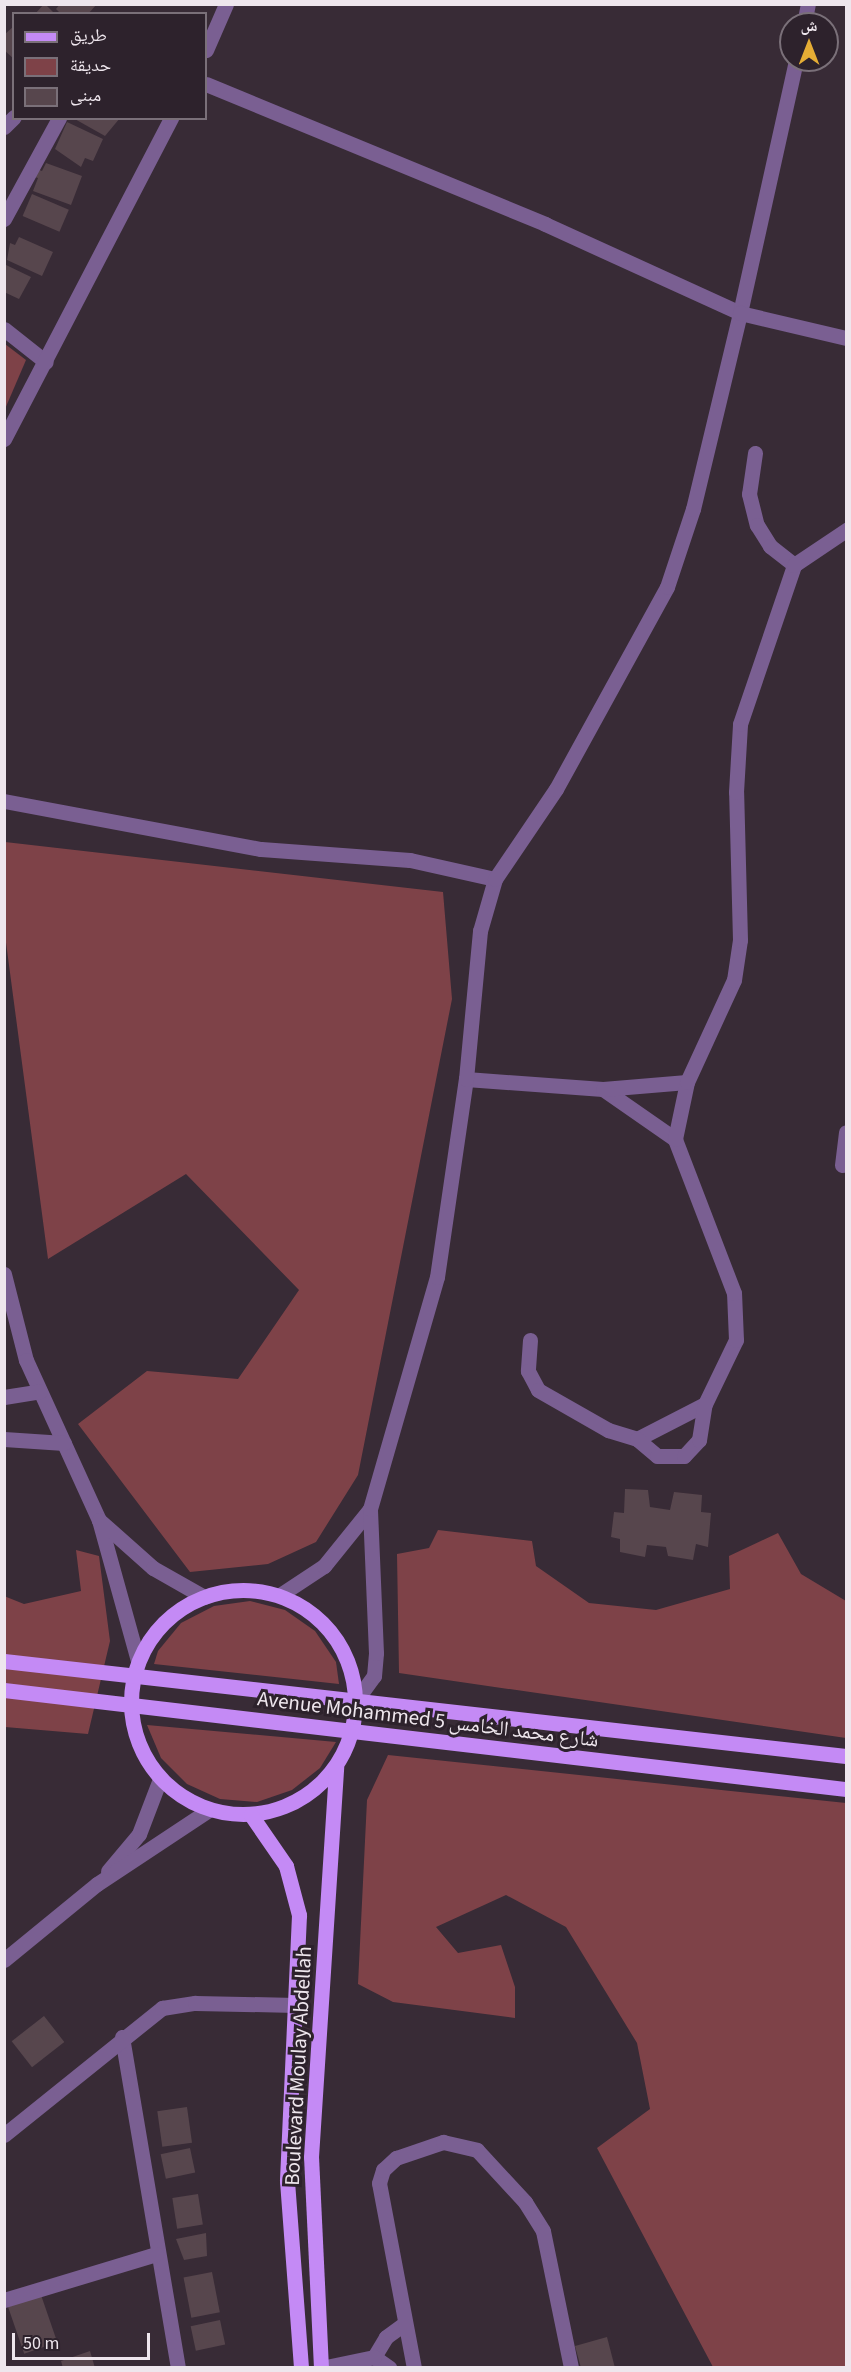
<!DOCTYPE html>
<meta charset="utf-8">
<style>
body{margin:0}
#map{position:relative;width:851px;height:2372px;overflow:hidden;background:#382b36;font-family:"Source Sans 3","Noto Naskh Arabic",sans-serif}
div>[style]{position:absolute}
.green>*{inset:0;background:#7e4248}
.building>*{inset:0;background:#57464d;transform-origin:0 0}
.minor>*{height:15px;margin:-7.5px;padding:0 7.5px;transform-origin:7.5px;border-radius:7.5px;background:#7a5f92}
.major>*{height:15px;margin:-7.5px;padding:0 7.5px;transform-origin:7.5px;border-radius:7.5px;background:#c48af5}
.major>.ring{margin:-7.5px;padding:0;box-sizing:content-box;background:none;border:15px solid #c48af5;border-radius:50%}
span{translate:-50% -50%;white-space:nowrap;text-align:center;line-height:1.15;-webkit-text-stroke:6px #2d222c;paint-order:stroke}
.street-label{font-size:21px;color:#eee6ed}
.frame{position:absolute;inset:0;border:6px solid #eee6ed;pointer-events:none}
.legend{position:absolute;left:12px;top:12px;width:195px;height:108px;box-sizing:border-box;background:#2d222c;border:2px solid #7a7079;margin:0;padding:8px 10px;list-style:none;font-size:18px;color:#eee6ed}
.legend li{display:flex;align-items:center;gap:12px;height:30px}
.legend b{width:30px;border:2px solid #7a7079}
.north{position:absolute;left:779px;top:12px;width:60px;height:60px;box-sizing:border-box;background:#2d222c;border:2px solid #7a7079;border-radius:50%;rotate:0deg;font-size:16px;font-weight:700;line-height:24px;text-align:center;color:#eee6ed}
.north::after{content:'';display:block;margin:auto;width:21px;height:27px;background:#e5ad35;clip-path:polygon(50% 0,100% 100%,50% 72%,0 100%)}
.scale{position:absolute;left:12px;top:2333px;width:138px;height:27px;box-sizing:border-box;border:3px solid #eee6ed;border-top:0;padding-left:8px;font-size:18px;line-height:21px;white-space:nowrap;color:#eee6ed;-webkit-text-stroke:4px #2d222c;paint-order:stroke}
</style>
<div id="map">
<div class="green">
<div style="clip-path:polygon(5px 344px,26px 360px,5px 409px)"></div>
<div style="clip-path:polygon(5px 842px,443px 892px,452px 999px,358px 1475px,316px 1542px,268px 1564px,190px 1572px,78px 1424px,147px 1371px,238px 1379px,299px 1290px,186px 1174px,48px 1259px,5px 935px)"></div>
<div style="clip-path:polygon(438px 1530px,532px 1541px,536px 1566px,589px 1603px,656px 1610px,730px 1589px,729px 1556px,778px 1533px,801px 1574px,846px 1601px,846px 1738px,399px 1673px,397px 1554px,429px 1548px)"></div>
<div style="clip-path:polygon(76px 1550px,99px 1556px,110px 1641px,88px 1734px,5px 1727px,4px 1596px,24px 1604px,81px 1591px)"></div>
<div style="clip-path:polygon(250px 1601px,285px 1610px,315px 1631px,336px 1662px,339px 1684px,154px 1664px,158px 1651px,181px 1623px,214px 1606px)"></div>
<div style="clip-path:polygon(147px 1725px,336px 1742px,320px 1768px,292px 1790px,257px 1802px,220px 1799px,187px 1784px,161px 1758px)"></div>
<div style="clip-path:polygon(388px 1755px,846px 1803px,846px 2367px,713px 2367px,597px 2148px,650px 2109px,637px 2043px,566px 1927px,506px 1895px,436px 1927px,458px 1953px,501px 1945px,515px 1987px,515px 2018px,393px 2002px,358px 1984px,367px 1800px)"></div>
</div>
<div class="building">
<div style="clip-path:polygon(45px 4px,55px 14px,35px 14px,44px 4px)"></div>
<div style="clip-path:polygon(60px 4px,97px 4px,88px 14px,61px 14px,56px 9px)"></div>
<div style="clip-path:polygon(14px 26px,14px 59px,4px 50px,4px 35px)"></div>
<div style="clip-path:polygon(73px 118px,120px 118px,105px 136px)"></div>
<div style="clip-path:polygon(67px 122px,103px 139px,93px 161px,85px 158px,81px 167px,55px 149px)"></div>
<div style="clip-path:polygon(46px 163px,82px 176px,71px 205px,33px 191px,38px 178px,31px 176px,34px 168px,42px 171px)"></div>
<div style="left:32px;top:194px;width:40px;height:24px;rotate:23deg"></div>
<div style="clip-path:polygon(19px 237px,53px 252px,42px 276px,7px 260px,10px 243px,15px 245px)"></div>
<div style="clip-path:polygon(4px 264px,31px 277px,19px 299px,4px 292px)"></div>
<div style="clip-path:polygon(625px 1489px,648px 1490px,650px 1507px,670px 1510px,674px 1492px,702px 1495px,701px 1512px,711px 1513px,708px 1547px,696px 1544px,693px 1560px,668px 1556px,666px 1547px,647px 1545px,645px 1557px,620px 1552px,620px 1539px,611px 1537px,614px 1512px,624px 1513px)"></div>
<div style="left:44px;top:2016px;width:33px;height:41px;rotate:52deg"></div>
<div style="left:187px;top:2107px;width:36px;height:30px;rotate:82deg"></div>
<div style="left:190px;top:2148px;width:25px;height:30px;rotate:78deg"></div>
<div style="left:198px;top:2194px;width:31px;height:26px;rotate:81deg"></div>
<div style="clip-path:polygon(206px 2233px,207px 2256px,184px 2260px,176px 2239px)"></div>
<div style="left:212px;top:2272px;width:41px;height:29px;rotate:79deg"></div>
<div style="left:41px;top:2295px;width:50px;height:35px;rotate:71deg"></div>
<div style="left:220px;top:2320px;width:25px;height:30px;rotate:78deg"></div>
<div style="clip-path:polygon(607px 2337px,615px 2368px,581px 2368px,575px 2346px)"></div>
<div style="clip-path:polygon(90px 2351px,95px 2368px,63px 2368px,61px 2361px)"></div>
</div>
<div class="minor">
<div style="left:804px;top:24px;width:20px;rotate:-79deg"></div>
<div style="left:206px;top:50px;width:50px;rotate:-66.5deg"></div>
<div style="left:206px;top:84px;width:367px;rotate:22.4deg"></div>
<div style="left:545px;top:224px;width:214px;rotate:24.5deg"></div>
<div style="left:740px;top:313px;width:259px;rotate:-77.5deg"></div>
<div style="left:4px;top:127px;width:14px;rotate:-45deg"></div>
<div style="left:4px;top:219px;width:115px;rotate:-61.4deg"></div>
<div style="left:4px;top:329px;width:53px;rotate:38.2deg"></div>
<div style="left:4px;top:439px;width:362px;rotate:-62.5deg"></div>
<div style="left:755px;top:453px;width:41px;rotate:98.3deg"></div>
<div style="left:749px;top:494px;width:32px;rotate:76deg"></div>
<div style="left:757px;top:525px;width:25px;rotate:58deg"></div>
<div style="left:770px;top:546px;width:31px;rotate:38deg"></div>
<div style="left:4px;top:801px;width:261px;rotate:10.6deg"></div>
<div style="left:261px;top:849px;width:149px;rotate:4.2deg"></div>
<div style="left:410px;top:860px;width:87px;rotate:12.6deg"></div>
<div style="left:466px;top:1079px;width:137px;rotate:4.2deg"></div>
<div style="left:603px;top:1089px;width:88px;rotate:34.8deg"></div>
<div style="left:603px;top:1089px;width:84px;rotate:-4.8deg"></div>
<div style="left:842px;top:1165px;width:33px;rotate:-83deg"></div>
<div style="left:4px;top:1274px;width:89px;rotate:75.7deg"></div>
<div style="left:26px;top:1360px;width:176px;rotate:65.5deg"></div>
<div style="left:99px;top:1520px;width:146px;rotate:74.5deg"></div>
<div style="left:530px;top:1340px;width:31px;rotate:94deg"></div>
<div style="left:528px;top:1371px;width:21px;rotate:62deg"></div>
<div style="left:538px;top:1390px;width:81px;rotate:29.7deg"></div>
<div style="left:608px;top:1430px;width:30px;rotate:17deg"></div>
<div style="left:637px;top:1439px;width:76px;rotate:-27.2deg"></div>
<div style="left:705px;top:1404px;width:71px;rotate:-64.2deg"></div>
<div style="left:736px;top:1340px;width:47px;rotate:-92.4deg"></div>
<div style="left:734px;top:1293px;width:165px;rotate:-111deg"></div>
<div style="left:675px;top:1139px;width:58px;rotate:-78.1deg"></div>
<div style="left:687px;top:1082px;width:112px;rotate:-65.3deg"></div>
<div style="left:734px;top:980px;width:40px;rotate:-81.5deg"></div>
<div style="left:740px;top:940px;width:148px;rotate:-91.5deg"></div>
<div style="left:736px;top:792px;width:68px;rotate:-86.6deg"></div>
<div style="left:740px;top:724px;width:168px;rotate:-71.2deg"></div>
<div style="left:794px;top:565px;width:63px;rotate:-33.9deg"></div>
<div style="left:4px;top:1397px;width:36px;rotate:-9deg"></div>
<div style="left:4px;top:1439px;width:60px;rotate:3.8deg"></div>
<div style="left:637px;top:1439px;width:26px;rotate:40deg"></div>
<div style="left:657px;top:1456px;width:27px"></div>
<div style="left:684px;top:1456px;width:22px;rotate:-47deg"></div>
<div style="left:699px;top:1440px;width:36px;rotate:-81deg"></div>
<div style="left:99px;top:1520px;width:72px;rotate:41.6deg"></div>
<div style="left:153px;top:1568px;width:59px;rotate:29.6deg"></div>
<div style="left:280px;top:1595px;width:53px;rotate:-33.4deg"></div>
<div style="left:324px;top:1566px;width:73px;rotate:-51.1deg"></div>
<div style="left:357px;top:1699px;width:29px;rotate:-54deg"></div>
<div style="left:374px;top:1676px;width:23px;rotate:-85deg"></div>
<div style="left:376px;top:1653px;width:144px;rotate:-92.4deg"></div>
<div style="left:370px;top:1509px;width:241px;rotate:-73.9deg"></div>
<div style="left:437px;top:1277px;width:200px;rotate:-81.7deg"></div>
<div style="left:466px;top:1079px;width:149px;rotate:-84.6deg"></div>
<div style="left:480px;top:931px;width:54px;rotate:-73.9deg"></div>
<div style="left:495px;top:879px;width:109px;rotate:-55.9deg"></div>
<div style="left:556px;top:789px;width:230px;rotate:-61.2deg"></div>
<div style="left:667px;top:587px;width:82px;rotate:-71.6deg"></div>
<div style="left:693px;top:509px;width:202px;rotate:-76.5deg"></div>
<div style="left:740px;top:313px;width:109px;rotate:13.3deg"></div>
<div style="left:108px;top:1871px;width:48px;rotate:-50deg"></div>
<div style="left:139px;top:1834px;width:59px;rotate:-69.1deg"></div>
<div style="left:4px;top:1960px;width:120px;rotate:-39.3deg"></div>
<div style="left:97px;top:1884px;width:134px;rotate:-33.5deg"></div>
<div style="left:122px;top:2037px;width:336px;rotate:80.4deg"></div>
<div style="left:4px;top:2135px;width:203px;rotate:-38.8deg"></div>
<div style="left:162px;top:2008px;width:33px;rotate:-9deg"></div>
<div style="left:195px;top:2003px;width:101px;rotate:1.1deg"></div>
<div style="left:4px;top:2300px;width:159px;rotate:-16.8deg"></div>
<div style="left:374px;top:2357px;width:23px;rotate:-59deg"></div>
<div style="left:386px;top:2337px;width:22px;rotate:-36deg"></div>
<div style="left:374px;top:2357px;width:19px;rotate:35deg"></div>
<div style="left:321px;top:2368px;width:54px;rotate:-11.7deg"></div>
<div style="left:414px;top:2368px;width:188px;rotate:-100.7deg"></div>
<div style="left:379px;top:2183px;width:14px;rotate:-73deg"></div>
<div style="left:383px;top:2170px;width:18px;rotate:-43deg"></div>
<div style="left:396px;top:2158px;width:50px;rotate:-18.8deg"></div>
<div style="left:443px;top:2142px;width:35px;rotate:13deg"></div>
<div style="left:477px;top:2150px;width:71px;rotate:47.3deg"></div>
<div style="left:525px;top:2202px;width:34px;rotate:58deg"></div>
<div style="left:543px;top:2231px;width:140px;rotate:78.4deg"></div>
</div>
<div class="major">
<div class="ring" style="left:131px;top:1590px;width:209px;height:209px"></div>
<div style="left:4px;top:1661px;width:847px;rotate:6.44deg"></div>
<div style="left:4px;top:1690px;width:848px;rotate:6.71deg"></div>
<div style="left:251px;top:1815px;width:62px;rotate:55.5deg"></div>
<div style="left:286px;top:1866px;width:51px;rotate:75.1deg"></div>
<div style="left:299px;top:1915px;width:266px;rotate:92.6deg"></div>
<div style="left:287px;top:2181px;width:188px;rotate:85.7deg"></div>
<div style="left:321px;top:2368px;width:211px;rotate:-92.7deg"></div>
<div style="left:311px;top:2157px;width:391px;rotate:-86.3deg"></div>
</div>
<div class="street-label">
<span style="left:428px;top:1719px;rotate:7deg">Avenue Mohammed 5 شارع محمد الخامس</span>
<span style="left:298px;top:2066px;rotate:-87deg">Boulevard Moulay Abdellah</span>
</div>
<div class="frame"></div>
<ul class="legend">
<li><b style="height:8px;background:#c48af5"></b>طريق</li>
<li><b style="height:16px;background:#7e4248"></b>حديقة</li>
<li><b style="height:16px;background:#57464d"></b>مبنى</li>
</ul>
<div class="north">ش</div>
<div class="scale">50 m</div>
</div>
